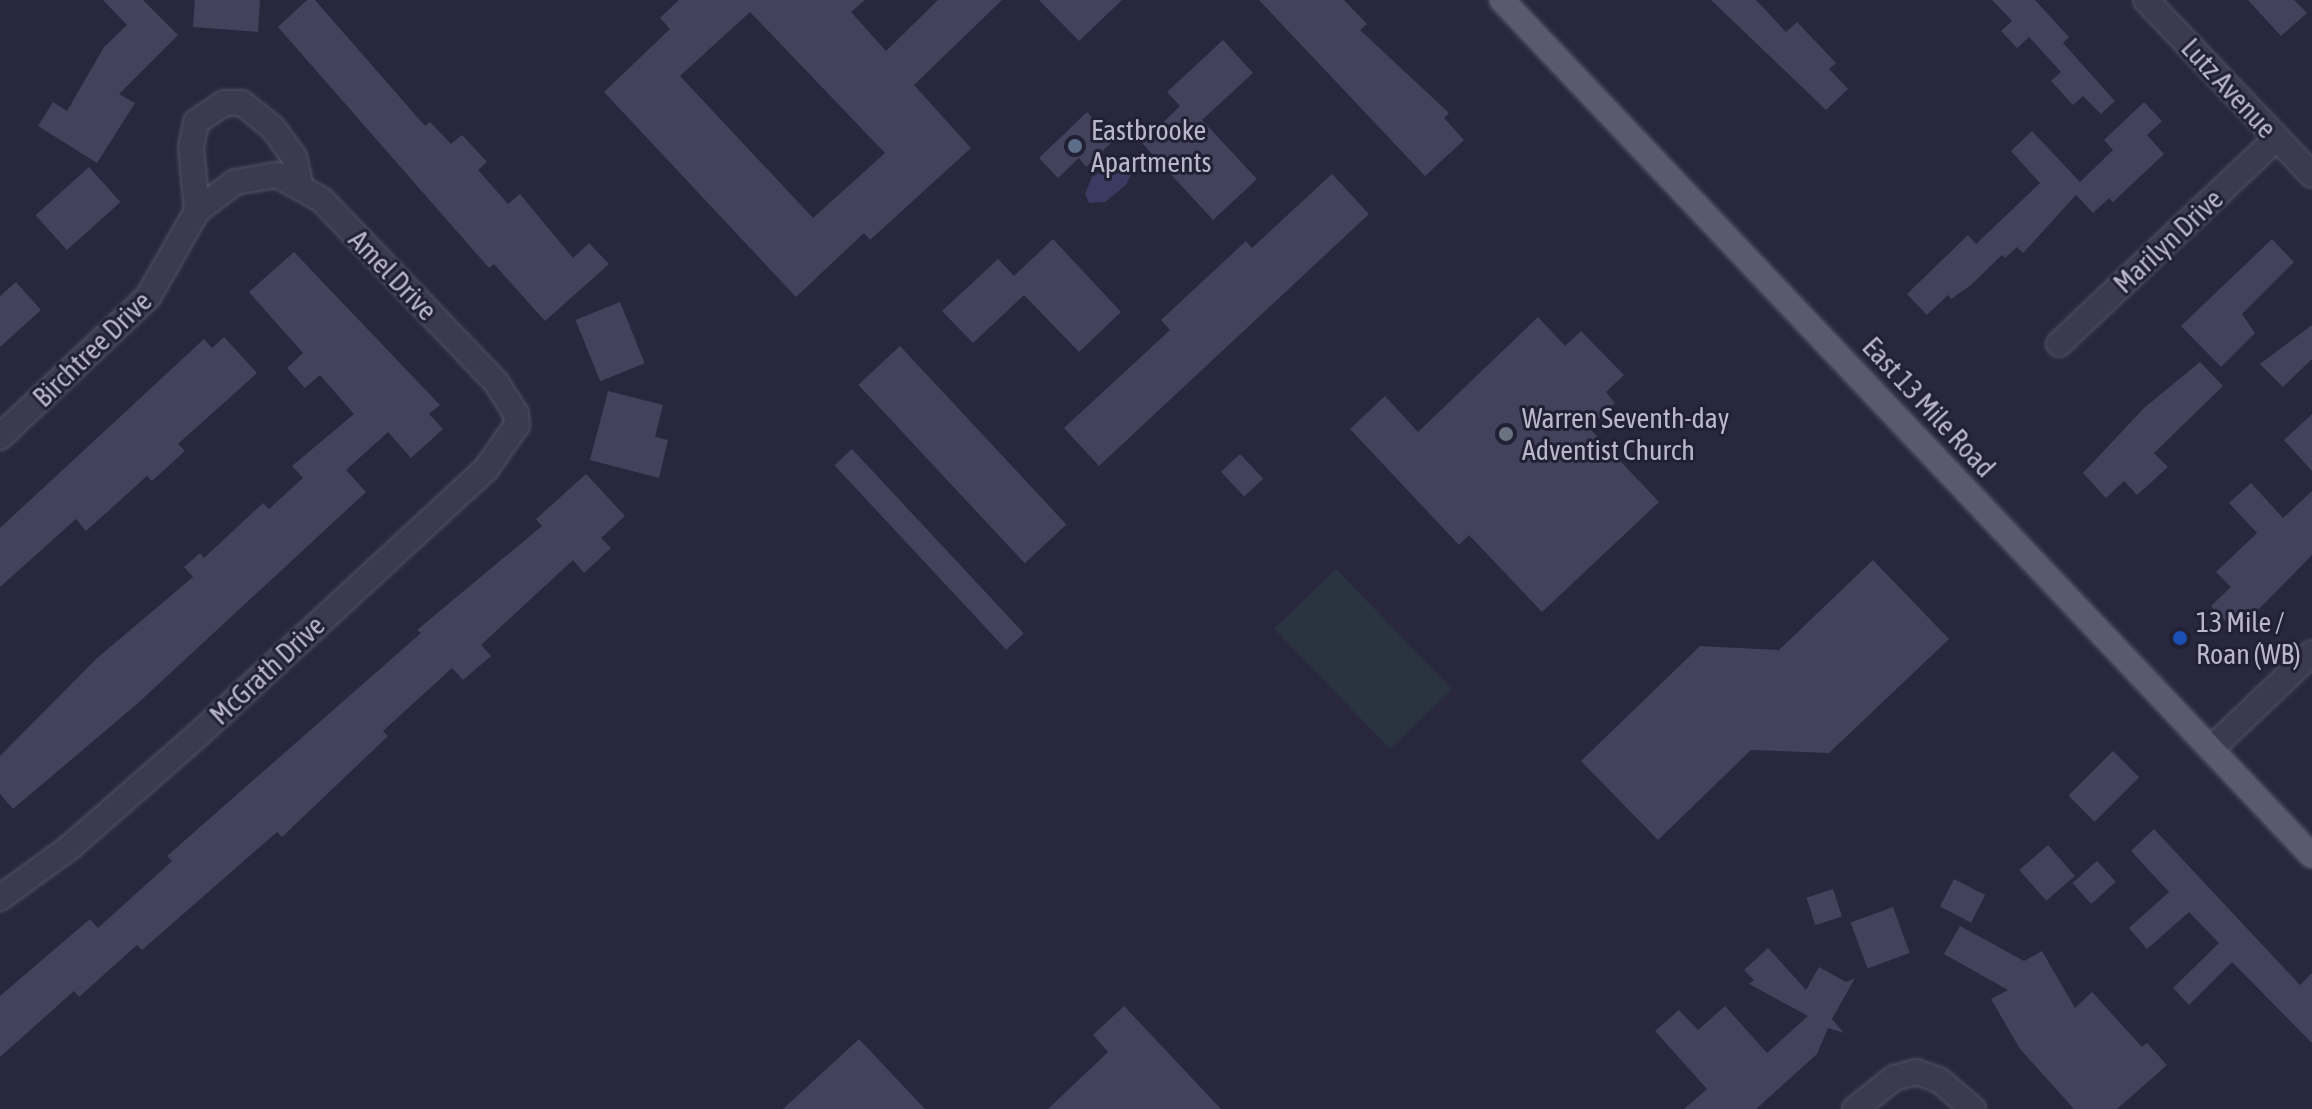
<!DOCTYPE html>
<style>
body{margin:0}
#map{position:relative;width:2312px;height:1109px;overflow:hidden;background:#28273e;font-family:"Asap Condensed",sans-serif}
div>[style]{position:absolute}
.green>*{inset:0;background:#2a3441;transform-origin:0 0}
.water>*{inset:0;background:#3d3a62}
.building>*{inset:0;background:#43415c;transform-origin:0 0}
.roads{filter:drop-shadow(0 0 2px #545366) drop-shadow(0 0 2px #545366)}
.minor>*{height:24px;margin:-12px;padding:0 12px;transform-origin:12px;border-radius:12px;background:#3c3b4e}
.major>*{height:24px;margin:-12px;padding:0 12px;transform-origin:12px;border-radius:12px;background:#5a596e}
.dots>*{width:22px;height:22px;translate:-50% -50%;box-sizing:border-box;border:4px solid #212034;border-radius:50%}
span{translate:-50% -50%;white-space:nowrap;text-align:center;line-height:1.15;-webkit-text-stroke:6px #212034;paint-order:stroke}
.street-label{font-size:28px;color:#b9b7c9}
.poi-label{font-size:28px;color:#b9b7c9}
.left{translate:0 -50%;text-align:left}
</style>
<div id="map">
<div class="green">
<div style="left:1336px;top:569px;width:167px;height:86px;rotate:46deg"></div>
</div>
<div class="water">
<div style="clip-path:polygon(1122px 159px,1133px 170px,1126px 185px,1105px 202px,1089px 203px,1085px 194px,1092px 177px)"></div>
</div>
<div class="building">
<div style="clip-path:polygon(103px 0,143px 0,178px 35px,119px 94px,135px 103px,97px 163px,38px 126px,53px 102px,67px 111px,104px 47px,127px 25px)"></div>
<div style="clip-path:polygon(195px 0,260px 0,258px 32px,193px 27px)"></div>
<div style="clip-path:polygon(307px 0,315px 0,425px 126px,430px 122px,451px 144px,462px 135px,487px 162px,478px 170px,508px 204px,520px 194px,573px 258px,589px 243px,609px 264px,545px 321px,494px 264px,489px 268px,278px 27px)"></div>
<div style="clip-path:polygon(evenodd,679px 0,865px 0,851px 12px,886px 51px,938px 0,1002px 0,914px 85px,971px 148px,870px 240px,864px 233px,796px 297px,604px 92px,670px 29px,660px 18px,679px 0,750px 12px,885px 153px,813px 218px,680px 76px,750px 12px)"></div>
<div style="clip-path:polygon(1039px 0,1122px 0,1079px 41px)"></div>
<div style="clip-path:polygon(1259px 0,1344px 0,1367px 24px,1360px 30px,1449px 113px,1444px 118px,1464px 140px,1425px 176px)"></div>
<div style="clip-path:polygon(1711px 0,1756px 0,1786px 32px,1797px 22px,1836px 63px,1829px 69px,1848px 89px,1826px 110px)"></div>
<div style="clip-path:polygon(1992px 0,2035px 0,2069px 37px,2063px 43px,2115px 101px,2101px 114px,2083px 96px,2073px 105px,2051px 81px,2061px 72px,2029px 37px,2017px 48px,2001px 31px,2012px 21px)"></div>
<div style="clip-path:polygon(2248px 0,2294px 0,2307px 13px,2281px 36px)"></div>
<div style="clip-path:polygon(1223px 40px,1253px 73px,1202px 120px,1257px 179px,1213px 220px,1142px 143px,1180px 106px,1167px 92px)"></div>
<div style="clip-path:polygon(2144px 102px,2162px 121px,2147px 135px,2164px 154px,2113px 202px,2109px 198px,2093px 213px,2076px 195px,2023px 253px,2017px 247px,2005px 258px,2002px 255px,1971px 285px,1951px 299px,1948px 295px,1927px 315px,1907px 294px,1968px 235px,1976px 244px,2040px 183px,2011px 151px,2032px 131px,2080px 182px,2113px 150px,2104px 140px)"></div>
<div style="clip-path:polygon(1087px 112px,1114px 140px,1086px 167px,1079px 158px,1058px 178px,1039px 158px)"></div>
<div style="left:89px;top:167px;width:47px;height:72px;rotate:48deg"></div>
<div style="clip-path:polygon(1332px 174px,1369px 214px,1099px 466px,1064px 428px,1170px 330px,1161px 320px,1246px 241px,1252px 248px)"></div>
<div style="clip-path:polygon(1053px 239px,1121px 312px,1079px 352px,1024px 295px,973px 343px,942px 311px,998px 259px,1014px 276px)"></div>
<div style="clip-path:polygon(2272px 239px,2294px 262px,2242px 314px,2255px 333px,2221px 367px,2181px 326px)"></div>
<div style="clip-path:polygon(294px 252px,440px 405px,429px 414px,443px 429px,411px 458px,388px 432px,346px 470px,366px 492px,137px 704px,13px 809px,0 794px,0 756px,96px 659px,193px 577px,184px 567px,200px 553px,204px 558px,263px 503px,269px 509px,303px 478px,292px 466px,354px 414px,320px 375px,305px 388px,287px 368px,303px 353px,249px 292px)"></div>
<div style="clip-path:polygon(16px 282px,41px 310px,0 347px,0 296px)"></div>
<div style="left:620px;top:302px;width:66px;height:48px;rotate:68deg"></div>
<div style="clip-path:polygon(1538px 317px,1565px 346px,1581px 331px,1624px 375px,1606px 392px,1615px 403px,1589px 428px,1659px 502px,1542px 612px,1469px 535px,1459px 545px,1350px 429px,1385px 396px,1418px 432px)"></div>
<div style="clip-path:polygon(2312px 325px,2312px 359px,2283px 387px,2260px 364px)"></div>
<div style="clip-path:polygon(224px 337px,257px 373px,178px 444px,185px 451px,152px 481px,147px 476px,86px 531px,76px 519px,0 587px,0 528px,204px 339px,212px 348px)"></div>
<div style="left:900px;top:346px;width:244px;height:57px;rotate:47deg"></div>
<div style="clip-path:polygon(2200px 362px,2223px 386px,2154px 453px,2168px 467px,2137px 495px,2124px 481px,2106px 498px,2083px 473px,2144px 408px)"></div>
<div style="clip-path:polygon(608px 391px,663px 405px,655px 437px,668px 440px,659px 478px,590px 460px)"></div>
<div style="clip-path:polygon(2312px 414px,2312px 471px,2284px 440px)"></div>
<div style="left:852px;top:449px;width:252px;height:24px;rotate:47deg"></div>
<div style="left:1240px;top:454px;width:34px;height:26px;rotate:47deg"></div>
<div style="clip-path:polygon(586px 474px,625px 516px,601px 538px,611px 548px,584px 573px,573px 560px,481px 645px,491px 656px,463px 680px,452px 668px,383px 731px,388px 736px,282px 837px,277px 832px,142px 950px,137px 945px,79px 997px,74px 991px,0 1057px,0 996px,90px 919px,98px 928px,172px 861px,167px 856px,421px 633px,417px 630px,542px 526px,536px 519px)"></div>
<div style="clip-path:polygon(2251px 483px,2283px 518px,2312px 491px,2312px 555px,2255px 613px,2252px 609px,2232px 628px,2211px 606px,2231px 587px,2216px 572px,2257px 533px,2229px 503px)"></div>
<div style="clip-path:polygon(1873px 560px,1949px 639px,1829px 753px,1751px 750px,1658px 840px,1581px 761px,1700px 646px,1779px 650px)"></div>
<div style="left:2113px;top:751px;width:37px;height:63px;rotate:45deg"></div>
<div style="clip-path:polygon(2154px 829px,2300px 985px,2312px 973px,2312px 1043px,2232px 962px,2189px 1005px,2173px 988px,2219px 943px,2189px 912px,2147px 949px,2129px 928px,2169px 892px,2131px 851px)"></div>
<div style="left:2048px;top:845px;width:41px;height:38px;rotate:49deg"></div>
<div style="left:2097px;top:861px;width:28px;height:33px;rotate:48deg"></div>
<div style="left:1954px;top:879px;width:35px;height:31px;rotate:27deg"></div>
<div style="left:1833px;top:889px;width:29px;height:28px;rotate:72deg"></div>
<div style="left:1893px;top:907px;width:49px;height:45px;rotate:70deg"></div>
<div style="clip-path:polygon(1960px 926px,2024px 961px,2042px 951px,2075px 1008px,2092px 992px,2142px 1047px,2147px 1043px,2167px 1065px,2117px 1109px,2074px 1109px,2020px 1049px,1991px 999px,2008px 990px,1944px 954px)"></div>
<div style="clip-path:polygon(1768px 948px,1806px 990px,1819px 967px,1846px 982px,1855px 978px,1832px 1019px,1844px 1033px,1828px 1028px,1817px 1054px,1756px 1109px,1684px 1109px,1707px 1089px,1655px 1031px,1679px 1010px,1698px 1030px,1725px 1006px,1767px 1053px,1808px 1016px,1749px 984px,1754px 980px,1744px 970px)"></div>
<div style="clip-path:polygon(1124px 1006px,1221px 1109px,1048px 1109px,1108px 1052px,1093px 1035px)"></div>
<div style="clip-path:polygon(859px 1039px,925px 1109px,783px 1109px)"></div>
</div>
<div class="roads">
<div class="minor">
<div style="left:2146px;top:0;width:241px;rotate:46.5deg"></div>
<div style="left:197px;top:211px;width:63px;rotate:-95.4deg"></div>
<div style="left:191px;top:148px;width:26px;rotate:-79deg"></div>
<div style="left:196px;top:122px;width:34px;rotate:-34deg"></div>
<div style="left:224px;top:103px;width:18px"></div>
<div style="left:242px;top:103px;width:40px;rotate:39deg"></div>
<div style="left:273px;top:128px;width:36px;rotate:54deg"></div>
<div style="left:294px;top:157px;width:28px;rotate:77deg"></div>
<div style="left:2059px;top:344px;width:300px;rotate:-43.4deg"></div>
<div style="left:0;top:437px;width:204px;rotate:-43.4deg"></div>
<div style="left:148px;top:297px;width:99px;rotate:-60.3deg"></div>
<div style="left:197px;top:211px;width:48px;rotate:-37.3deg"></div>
<div style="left:235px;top:182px;width:43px;rotate:-9.5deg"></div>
<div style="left:277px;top:175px;width:51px;rotate:29.1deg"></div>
<div style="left:322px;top:200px;width:252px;rotate:46.3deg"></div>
<div style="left:496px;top:382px;width:38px;rotate:58deg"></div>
<div style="left:516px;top:414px;width:11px;rotate:85deg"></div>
<div style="left:517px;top:425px;width:54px;rotate:125.2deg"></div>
<div style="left:486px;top:469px;width:392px;rotate:137.3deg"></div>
<div style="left:198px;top:735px;width:170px;rotate:138.8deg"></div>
<div style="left:70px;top:847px;width:87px;rotate:143.9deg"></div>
<div style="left:2211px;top:749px;width:139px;rotate:-43.5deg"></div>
<div style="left:1855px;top:1109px;width:50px;rotate:-38.5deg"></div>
<div style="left:1894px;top:1078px;width:23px;rotate:-15deg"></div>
<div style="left:1916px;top:1072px;width:24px;rotate:19deg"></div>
<div style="left:1939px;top:1080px;width:45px;rotate:40.5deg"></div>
</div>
<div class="major">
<div style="left:1502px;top:0;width:1178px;rotate:46.58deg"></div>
</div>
</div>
<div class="dots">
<div style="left:1075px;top:146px;background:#5c6f8a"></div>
<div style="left:1506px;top:434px;background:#6b7280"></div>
<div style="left:2180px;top:638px;background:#1a4fb4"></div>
</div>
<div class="street-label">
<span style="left:2229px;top:88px;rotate:47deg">Lutz Avenue</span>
<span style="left:2168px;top:241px;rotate:-43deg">Marilyn Drive</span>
<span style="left:393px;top:275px;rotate:46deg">Amel Drive</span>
<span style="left:92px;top:349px;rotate:-44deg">Birchtree Drive</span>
<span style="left:1929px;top:407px;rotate:47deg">East 13 Mile Road</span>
<span style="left:267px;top:670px;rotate:-43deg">McGrath Drive</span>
</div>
<div class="poi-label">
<span class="left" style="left:1091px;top:146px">Eastbrooke<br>Apartments</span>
<span class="left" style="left:1522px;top:434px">Warren Seventh-day<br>Adventist Church</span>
<span class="left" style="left:2196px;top:638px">13 Mile /<br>Roan (WB)</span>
</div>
</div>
